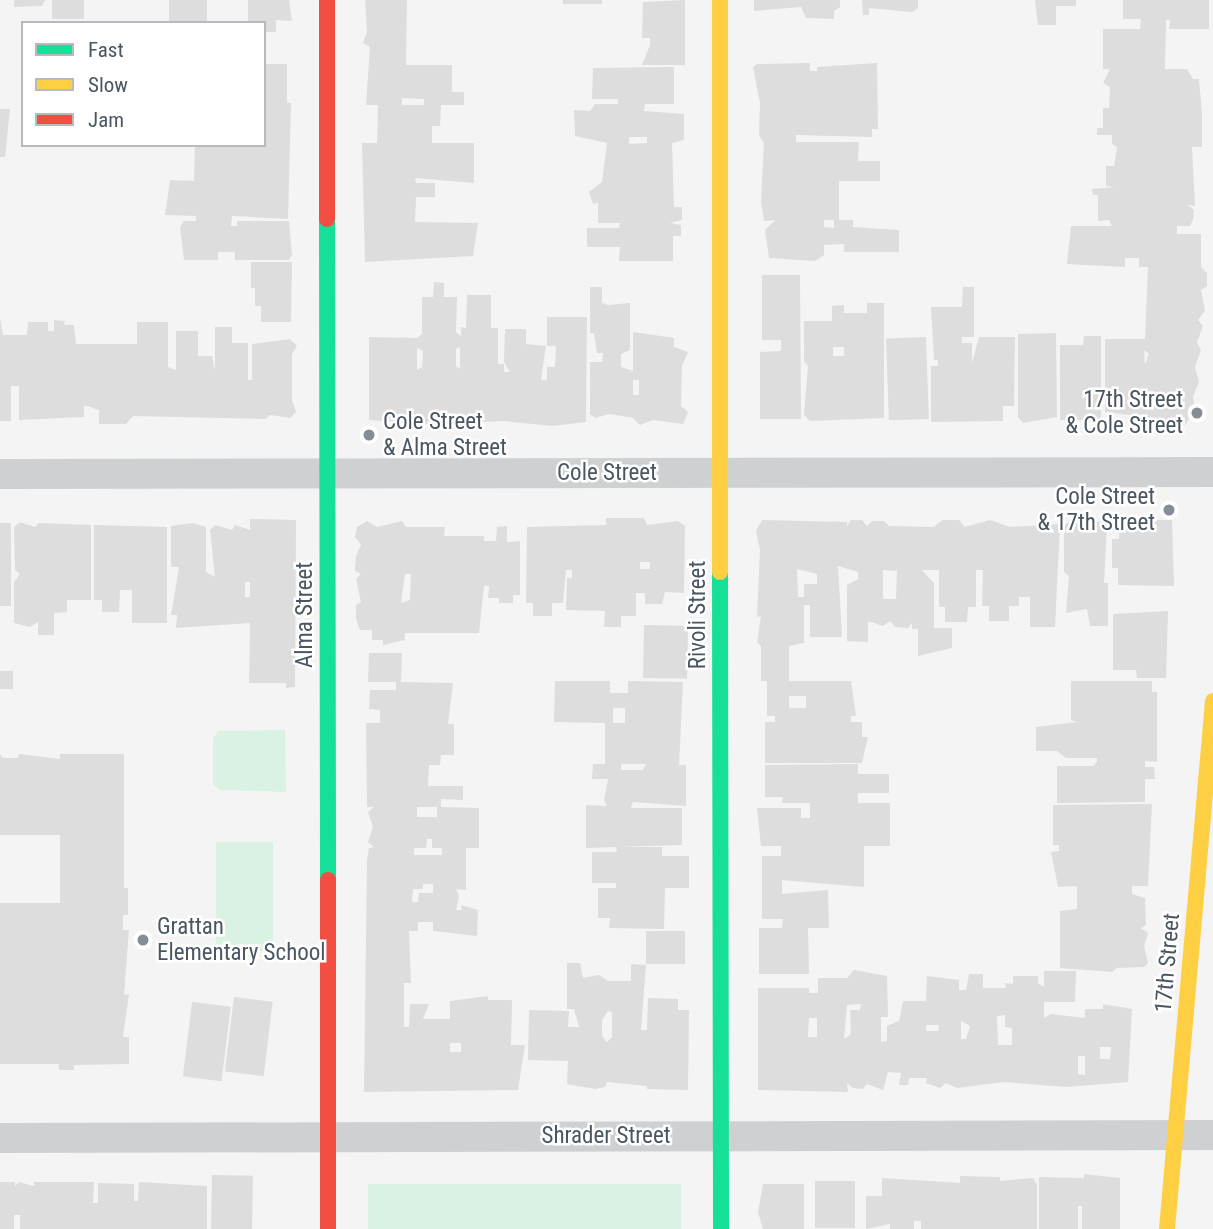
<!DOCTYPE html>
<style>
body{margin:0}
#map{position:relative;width:1213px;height:1229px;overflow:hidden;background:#f4f4f4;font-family:"Roboto Condensed",sans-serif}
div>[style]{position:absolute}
.green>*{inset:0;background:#d9f2e3;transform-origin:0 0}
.building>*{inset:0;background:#ddddde;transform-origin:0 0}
.street>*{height:30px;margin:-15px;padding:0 15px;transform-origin:15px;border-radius:15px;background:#ced0d2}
.fast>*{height:16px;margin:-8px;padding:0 8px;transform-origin:8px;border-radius:8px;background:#16e098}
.slow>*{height:16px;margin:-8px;padding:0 8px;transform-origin:8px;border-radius:8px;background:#ffcf43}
.jam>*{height:16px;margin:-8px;padding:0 8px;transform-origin:8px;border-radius:8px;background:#f24e42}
.dots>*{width:19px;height:19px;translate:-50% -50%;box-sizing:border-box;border:4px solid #fff;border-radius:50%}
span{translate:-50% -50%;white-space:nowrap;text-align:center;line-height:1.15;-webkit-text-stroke:5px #fff;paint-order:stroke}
.poi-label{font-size:23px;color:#4a5661}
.right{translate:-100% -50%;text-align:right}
.left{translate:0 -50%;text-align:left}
.street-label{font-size:23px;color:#4a5661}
.legend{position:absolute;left:21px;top:21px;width:245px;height:126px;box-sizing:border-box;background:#fff;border:2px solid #b7bbc0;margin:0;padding:9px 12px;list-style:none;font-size:21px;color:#4a5661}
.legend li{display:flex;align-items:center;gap:14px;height:35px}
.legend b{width:35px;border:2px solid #b7bbc0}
</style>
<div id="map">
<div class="green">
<div style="clip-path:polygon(285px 730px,286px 792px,220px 790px,213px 784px,213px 738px,219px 731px)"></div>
<div style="left:216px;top:842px;width:57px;height:109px"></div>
<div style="left:681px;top:1184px;width:45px;height:313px;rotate:90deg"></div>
</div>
<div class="building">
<div style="clip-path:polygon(14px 0,45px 0,42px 6px,14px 7px)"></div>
<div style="left:52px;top:0;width:32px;height:19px"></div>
<div style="left:169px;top:0;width:38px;height:23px"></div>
<div style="clip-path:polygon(248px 0,289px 0,292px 21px,276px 20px,276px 32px,264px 32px,264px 23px,248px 23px)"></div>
<div style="clip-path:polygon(evenodd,365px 0,407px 0,406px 65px,452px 65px,452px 92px,464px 92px,464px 105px,441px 105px,440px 126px,432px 126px,432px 143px,474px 143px,474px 183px,415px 178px,416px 183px,435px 183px,435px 197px,416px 197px,415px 222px,478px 223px,473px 256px,365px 262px,362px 143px,377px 143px,378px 105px,366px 105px,370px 47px,363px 43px,367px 32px,365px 0,402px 98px,424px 99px,424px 105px,402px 105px,402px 98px)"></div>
<div style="left:563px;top:0;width:39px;height:4px"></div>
<div style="clip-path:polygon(685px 0,685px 65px,642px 65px,650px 45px,650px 38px,642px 38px,643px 2px)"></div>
<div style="clip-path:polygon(754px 0,840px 0,840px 7px,834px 11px,834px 19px,806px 18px,801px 7px,754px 11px)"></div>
<div style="clip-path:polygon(862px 0,918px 0,918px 8px,912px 12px,869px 8px,869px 15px,863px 15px)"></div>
<div style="clip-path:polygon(1035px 0,1076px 0,1076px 6px,1056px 6px,1056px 25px,1038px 25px)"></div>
<div style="clip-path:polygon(evenodd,1123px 0,1209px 0,1209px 29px,1169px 29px,1170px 20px,1166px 20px,1165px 69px,1187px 69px,1193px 79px,1199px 79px,1202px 114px,1202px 147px,1192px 147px,1195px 206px,1188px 205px,1194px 210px,1193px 220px,1190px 226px,1177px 226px,1177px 234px,1201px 234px,1201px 267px,1207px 273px,1207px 286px,1201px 290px,1205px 311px,1198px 320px,1203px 326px,1197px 342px,1201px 350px,1195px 367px,1199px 382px,1193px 397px,1195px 410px,1185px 425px,1174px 421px,1149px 425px,1144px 417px,1105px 412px,1105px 339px,1145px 339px,1148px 267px,1139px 267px,1139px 258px,1125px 258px,1125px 267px,1067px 264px,1071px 226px,1112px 226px,1109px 220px,1098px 221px,1098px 195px,1093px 195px,1092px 189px,1114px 187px,1106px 186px,1106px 166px,1114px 166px,1117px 147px,1112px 144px,1112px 135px,1097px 135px,1097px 128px,1103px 128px,1103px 108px,1109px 108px,1110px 87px,1103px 83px,1110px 69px,1103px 69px,1103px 29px,1140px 29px,1141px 19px,1123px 19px,1123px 0,1144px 350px,1149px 354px,1145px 364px,1144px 350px)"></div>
<div style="clip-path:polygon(evenodd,810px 63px,810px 71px,817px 71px,817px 67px,877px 63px,878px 129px,872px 129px,872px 137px,796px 135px,796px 142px,859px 142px,858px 161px,880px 161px,880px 181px,839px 181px,839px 220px,853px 220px,853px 227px,899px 230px,899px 252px,844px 252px,844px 244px,824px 245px,824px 255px,815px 261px,769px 258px,765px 230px,775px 220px,764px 221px,761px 201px,764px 142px,759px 136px,760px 103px,753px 67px,757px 64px,810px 63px,824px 220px,834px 220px,834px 228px,824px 227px,824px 220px)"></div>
<div style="clip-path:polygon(264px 64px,287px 64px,287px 103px,291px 103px,288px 219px,232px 216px,231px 226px,237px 226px,237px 221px,289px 221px,292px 255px,289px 260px,235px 260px,235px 252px,218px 252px,218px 260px,184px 260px,180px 227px,184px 221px,196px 221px,196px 216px,165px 215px,170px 180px,194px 181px,195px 145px,264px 145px)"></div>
<div style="clip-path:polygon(evenodd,674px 67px,674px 104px,645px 104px,644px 111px,684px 114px,684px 140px,672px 143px,674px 207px,682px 207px,682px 220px,670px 223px,681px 225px,681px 236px,673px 236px,673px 261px,619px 261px,620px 247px,587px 247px,587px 228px,619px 228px,620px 223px,598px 223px,598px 203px,593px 204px,589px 192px,602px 182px,607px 143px,575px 136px,574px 110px,590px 111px,595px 104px,618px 104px,618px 99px,592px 99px,593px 68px,674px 67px,629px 137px,647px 137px,647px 143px,629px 144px,629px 137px)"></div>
<div style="clip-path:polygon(0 109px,10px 109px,5px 157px,0 157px)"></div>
<div style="clip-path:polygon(251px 262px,292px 262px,291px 322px,261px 322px,261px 306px,255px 306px,255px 288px,251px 288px)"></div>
<div style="clip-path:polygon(762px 275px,800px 275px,801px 419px,760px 419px,760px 352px,781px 351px,781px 340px,762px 340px)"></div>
<div style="clip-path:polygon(evenodd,434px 282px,444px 283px,444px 297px,457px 297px,456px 332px,461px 336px,461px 327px,466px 328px,467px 295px,491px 295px,491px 328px,498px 328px,498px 364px,504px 364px,504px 372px,510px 372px,504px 362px,505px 329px,526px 329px,526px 344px,546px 346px,541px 380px,547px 380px,547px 367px,555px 367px,556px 346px,547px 346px,547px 317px,587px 317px,586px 422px,552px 426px,504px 421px,460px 423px,460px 427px,369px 420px,369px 337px,417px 338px,422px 334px,422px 297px,433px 297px,434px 282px,460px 347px,460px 369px,456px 366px,456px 349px,460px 347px,434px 282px,417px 348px,423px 351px,422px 367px,417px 370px,417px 348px)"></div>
<div style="clip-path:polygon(evenodd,590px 287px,602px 287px,602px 303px,608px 305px,630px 303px,630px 350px,621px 354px,621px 367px,633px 371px,633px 332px,674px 338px,674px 347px,688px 352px,682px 366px,681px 406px,688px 412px,683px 424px,653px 420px,640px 425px,633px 418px,610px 414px,595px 418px,590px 414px,590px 362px,602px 362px,603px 353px,597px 353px,594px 333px,590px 333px,590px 287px,633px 380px,639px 380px,639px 395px,633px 395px,633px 380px)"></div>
<div style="clip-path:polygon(963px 287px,974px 287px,974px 337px,962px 337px,962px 343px,972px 343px,972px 363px,979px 337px,1015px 337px,1014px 406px,1003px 406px,1003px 421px,931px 422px,931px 366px,938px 366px,938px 360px,934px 360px,931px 307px,962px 307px)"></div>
<div style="clip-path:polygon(evenodd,867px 303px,884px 303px,884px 418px,810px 421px,804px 415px,808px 366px,804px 361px,804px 321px,832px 321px,832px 306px,844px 305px,844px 313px,867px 313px,867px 303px,833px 347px,844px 347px,844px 356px,833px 356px,833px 347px)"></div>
<div style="clip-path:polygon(0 317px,3px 335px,27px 335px,28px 322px,48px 322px,48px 331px,54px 331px,54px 320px,65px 321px,64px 325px,74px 325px,76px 344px,137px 344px,137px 322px,168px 322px,168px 367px,176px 370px,176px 331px,198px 331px,198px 356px,212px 356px,215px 371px,215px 327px,232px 327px,232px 343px,248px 343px,248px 380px,252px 380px,252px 344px,290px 339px,297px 346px,292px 354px,292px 400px,296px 412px,290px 418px,270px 415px,266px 419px,133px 416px,126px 424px,99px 424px,99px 410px,84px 405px,84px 417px,19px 420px,19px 386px,11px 386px,11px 421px,0 421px)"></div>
<div style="clip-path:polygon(1056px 333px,1057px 417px,1023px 423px,1018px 417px,1018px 334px)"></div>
<div style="clip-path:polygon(1084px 336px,1101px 336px,1101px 420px,1060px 420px,1060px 345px,1083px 345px)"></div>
<div style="left:926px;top:337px;width:82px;height:40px;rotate:88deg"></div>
<div style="clip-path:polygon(evenodd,606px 518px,644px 518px,647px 525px,678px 521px,685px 526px,684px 593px,665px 592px,662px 604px,645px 604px,645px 593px,636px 593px,636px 616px,621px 616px,621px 627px,604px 627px,605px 611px,566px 610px,567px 578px,572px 578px,572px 570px,566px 570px,563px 603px,552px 603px,552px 616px,533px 616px,533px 603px,526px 603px,527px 527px,606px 525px,606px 518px,640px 562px,650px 562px,650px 569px,640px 569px,640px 562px)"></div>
<div style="clip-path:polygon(evenodd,250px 519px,296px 520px,295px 687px,286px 688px,286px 683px,249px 683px,250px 623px,176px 628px,177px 615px,171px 615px,179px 567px,171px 567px,171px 526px,192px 523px,206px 527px,206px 572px,215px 577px,210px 530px,215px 525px,232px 530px,235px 525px,250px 530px,250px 519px,245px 582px,250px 582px,250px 597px,245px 597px,245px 582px)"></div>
<div style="clip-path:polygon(evenodd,762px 520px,847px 522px,847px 526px,851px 520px,862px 520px,867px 526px,872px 521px,884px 521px,889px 526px,933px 527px,943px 520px,959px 520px,965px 527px,990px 520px,1010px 527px,1060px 524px,1055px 627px,1030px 627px,1030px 597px,1019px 597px,1019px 606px,1009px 606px,1009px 621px,989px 621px,989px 606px,982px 606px,983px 570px,976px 570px,976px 607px,968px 607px,967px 622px,945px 622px,945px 607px,939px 607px,939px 570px,922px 570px,934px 583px,934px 628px,952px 628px,952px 648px,918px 656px,918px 629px,912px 629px,912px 623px,908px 628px,895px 627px,890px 621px,883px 626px,868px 621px,868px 642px,847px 641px,847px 585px,858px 579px,858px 572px,838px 566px,842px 637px,810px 637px,810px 605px,804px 605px,804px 643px,789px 646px,789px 681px,851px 681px,856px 716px,851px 716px,851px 722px,862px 722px,862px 737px,868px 737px,862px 763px,765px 763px,765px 722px,775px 722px,775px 716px,767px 716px,767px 681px,761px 681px,761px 646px,757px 642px,761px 616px,757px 617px,760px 550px,756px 531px,762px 520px,797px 569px,817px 574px,817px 584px,804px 584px,804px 597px,798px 597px,797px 569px,762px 520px,883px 570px,897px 571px,896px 599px,883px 599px,883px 570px,762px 520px,789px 696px,806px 696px,806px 708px,789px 708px,789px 696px)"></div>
<div style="clip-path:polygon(1138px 520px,1172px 520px,1174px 586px,1118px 585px,1118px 568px,1112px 568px,1112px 539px,1119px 539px,1119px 525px,1139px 525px)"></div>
<div style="clip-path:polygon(evenodd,367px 521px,377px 527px,402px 521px,406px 527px,445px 527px,444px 536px,484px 536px,484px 541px,496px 541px,497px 527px,507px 526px,507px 542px,520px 541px,520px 595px,513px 595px,513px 603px,499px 603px,499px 598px,488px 598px,489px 586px,484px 586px,479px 633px,405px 633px,405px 640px,383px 645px,383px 640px,372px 640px,372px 630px,360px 630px,356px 619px,356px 605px,361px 602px,356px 579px,361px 574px,355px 571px,356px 556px,361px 545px,355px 537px,357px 527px,367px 521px,405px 574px,411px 574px,410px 600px,401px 603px,405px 574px)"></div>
<div style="clip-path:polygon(1070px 521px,1086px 526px,1101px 521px,1107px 526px,1104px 583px,1108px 583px,1108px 626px,1090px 626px,1087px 609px,1066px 613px,1069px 576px,1064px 572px,1064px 526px)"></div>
<div style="clip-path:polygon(20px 522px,35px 527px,39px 523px,91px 525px,91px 600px,67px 600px,67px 612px,54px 613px,54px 635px,38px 635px,38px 622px,30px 627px,14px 623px,14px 582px,20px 574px,15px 570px,14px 527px)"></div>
<div style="left:0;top:523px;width:11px;height:83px"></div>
<div style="clip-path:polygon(94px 525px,167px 527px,167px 623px,132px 623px,132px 590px,120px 590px,119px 612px,102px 612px,102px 600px,94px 600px)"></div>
<div style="clip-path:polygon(1168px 611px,1166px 678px,1137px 678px,1136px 670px,1113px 670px,1113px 614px)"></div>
<div style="left:644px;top:625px;width:44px;height:53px;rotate:1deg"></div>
<div style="clip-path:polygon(evenodd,369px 653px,402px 653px,401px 682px,453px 683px,448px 724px,454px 724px,454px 755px,441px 755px,440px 765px,429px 765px,428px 786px,463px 786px,463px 800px,441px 799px,441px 807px,479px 808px,479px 848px,466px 848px,466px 890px,456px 889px,459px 896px,456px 910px,462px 910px,461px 905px,478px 910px,477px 936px,433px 931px,433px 922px,418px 922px,418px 931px,409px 931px,411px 983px,404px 983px,404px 1027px,409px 1027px,410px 1004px,429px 1004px,423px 1019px,450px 1019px,450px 1001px,488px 996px,488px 1000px,512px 1000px,511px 1045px,525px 1045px,518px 1090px,364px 1092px,367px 860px,369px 848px,374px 847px,368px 842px,373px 827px,368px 812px,374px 807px,367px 807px,366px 723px,380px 723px,380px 710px,369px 709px,370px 690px,396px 690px,396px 682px,368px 682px,369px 653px,417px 807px,437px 807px,437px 817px,417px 817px,417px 807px,369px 653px,427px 839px,432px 839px,432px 848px,442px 848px,442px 855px,414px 855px,414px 848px,426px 848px,427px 839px,369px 653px,423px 884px,433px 884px,433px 893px,419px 893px,418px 902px,412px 902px,413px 889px,423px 889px,423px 884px,369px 653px,450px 1043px,461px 1043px,461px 1052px,450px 1052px,450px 1043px)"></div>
<div style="left:0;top:671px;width:13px;height:18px"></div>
<div style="clip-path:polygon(evenodd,555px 681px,610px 681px,610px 693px,628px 693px,628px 681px,683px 682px,679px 765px,686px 765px,686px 806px,633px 802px,631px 808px,682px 808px,682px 845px,586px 848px,586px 805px,607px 806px,604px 800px,608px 779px,592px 779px,593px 764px,605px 764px,605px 723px,554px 722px,555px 681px,613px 708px,625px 708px,625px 723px,613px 723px,613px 708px,555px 681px,621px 764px,646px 764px,643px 770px,621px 770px,621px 764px)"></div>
<div style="clip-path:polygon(1071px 681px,1152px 681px,1152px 692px,1157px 692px,1157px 762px,1145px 761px,1145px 767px,1154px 767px,1155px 779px,1145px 779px,1145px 802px,1057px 803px,1057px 766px,1093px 766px,1097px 762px,1097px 758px,1066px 758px,1057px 751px,1036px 751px,1036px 727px,1076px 722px,1071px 720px)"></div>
<div style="clip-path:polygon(0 754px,3px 758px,18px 758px,19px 754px,60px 759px,60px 754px,124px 754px,124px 888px,128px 888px,128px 915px,123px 915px,123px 930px,129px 930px,124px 995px,129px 994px,123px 1037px,129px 1037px,129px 1064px,74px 1065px,74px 1070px,59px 1070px,59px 1064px,0 1064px,0 903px,60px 903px,60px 835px,0 835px)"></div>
<div style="clip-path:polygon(858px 764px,858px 774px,889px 774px,889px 793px,858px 793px,858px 803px,890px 803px,890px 846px,864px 846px,864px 887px,782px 880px,782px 894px,828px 890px,829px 928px,808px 928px,809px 974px,759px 974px,759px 928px,782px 928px,783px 919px,762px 919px,762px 856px,781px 856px,781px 846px,761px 846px,757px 808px,801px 808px,801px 818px,810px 818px,810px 803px,782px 803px,783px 797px,765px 797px,765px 765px)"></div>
<div style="clip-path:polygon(1152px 804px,1148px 886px,1132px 886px,1132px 894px,1145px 898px,1146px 925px,1141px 928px,1148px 933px,1144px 946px,1148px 963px,1144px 967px,1117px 968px,1112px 972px,1060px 968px,1060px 911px,1077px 909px,1077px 886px,1058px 887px,1051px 852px,1059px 851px,1059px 845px,1053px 845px,1053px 805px)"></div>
<div style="clip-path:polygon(616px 847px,662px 847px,662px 856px,689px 856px,689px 888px,665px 888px,664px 929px,609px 928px,610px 918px,598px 918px,598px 888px,616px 888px,616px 883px,592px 883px,592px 852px,617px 852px)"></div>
<div style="left:646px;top:931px;width:39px;height:33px"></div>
<div style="clip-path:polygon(evenodd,567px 963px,580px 963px,583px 978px,599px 975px,608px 981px,631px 981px,631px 964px,646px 965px,641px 1030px,647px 1030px,648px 998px,678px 999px,678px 1010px,689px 1010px,688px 1090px,647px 1089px,647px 1086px,607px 1082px,605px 1087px,595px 1089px,567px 1084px,568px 1061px,528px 1060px,529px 1010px,569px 1011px,568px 1027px,579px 1027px,574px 1009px,567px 1009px,567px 963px,608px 1011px,612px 1012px,612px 1037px,607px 1042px,602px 1036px,602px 1020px,608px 1011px)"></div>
<div style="clip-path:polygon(evenodd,854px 970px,887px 976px,888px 1017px,881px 1017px,881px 1042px,887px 1041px,887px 1026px,899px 1021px,903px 1001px,926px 1001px,927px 976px,959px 980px,959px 990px,966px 990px,969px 974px,983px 974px,983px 988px,1006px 988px,1005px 983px,1013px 984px,1013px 976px,1038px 976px,1038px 983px,1044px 987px,1044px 971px,1076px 971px,1075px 1002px,1044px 1002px,1044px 1018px,1051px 1014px,1085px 1018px,1085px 1009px,1103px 1009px,1103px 1004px,1132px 1009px,1128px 1082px,1066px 1087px,1005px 1082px,957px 1088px,946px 1083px,940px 1088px,926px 1083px,927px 1078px,909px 1078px,908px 1085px,899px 1085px,901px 1073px,888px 1072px,883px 1090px,867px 1084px,863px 1089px,853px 1088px,847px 1083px,848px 1092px,758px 1090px,758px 988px,809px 988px,809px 993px,818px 993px,818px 978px,847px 978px,854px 970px,861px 1004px,860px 1010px,850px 1010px,851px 1034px,844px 1039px,847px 1005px,861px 1004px,854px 970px,1005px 1015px,1005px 1027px,1012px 1028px,1012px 1045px,998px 1045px,997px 1016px,1005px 1015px,854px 970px,809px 1018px,817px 1018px,817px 1037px,808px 1037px,809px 1018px,854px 970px,961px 1021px,970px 1026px,966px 1039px,961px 1039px,961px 1021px,854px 970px,926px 1025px,939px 1025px,938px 1031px,926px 1031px,926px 1025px,854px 970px,1100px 1047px,1111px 1047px,1110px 1059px,1100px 1059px,1100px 1047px,854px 970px,1078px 1056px,1085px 1056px,1085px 1075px,1078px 1074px,1078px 1056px)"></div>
<div style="left:234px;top:997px;width:39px;height:75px;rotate:7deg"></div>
<div style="left:192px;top:1002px;width:39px;height:75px;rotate:7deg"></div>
<div style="clip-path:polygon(1084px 1174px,1120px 1178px,1120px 1229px,1082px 1229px,1082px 1206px,1078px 1206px,1078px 1229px,1039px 1229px,1039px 1177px,1084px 1178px)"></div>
<div style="left:212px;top:1175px;width:41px;height:54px;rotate:1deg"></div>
<div style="clip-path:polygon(960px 1176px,1000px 1177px,1000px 1181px,1033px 1178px,1037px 1185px,1037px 1229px,921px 1229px,921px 1221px,914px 1221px,914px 1229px,890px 1229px,890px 1224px,866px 1229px,866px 1196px,882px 1196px,882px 1178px,960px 1183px)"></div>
<div style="left:815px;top:1181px;width:40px;height:47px"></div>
<div style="clip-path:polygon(0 1182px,15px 1182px,15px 1186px,19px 1182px,34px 1186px,34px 1182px,94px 1182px,93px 1203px,98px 1203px,98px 1183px,134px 1184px,134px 1201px,138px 1201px,139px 1182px,207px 1186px,207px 1229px,20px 1229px,20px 1215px,14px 1215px,14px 1229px,0 1229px)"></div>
<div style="clip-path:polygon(763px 1184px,804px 1184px,804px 1229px,763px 1229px,758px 1212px)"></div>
</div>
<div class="street">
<div style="left:0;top:474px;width:1213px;rotate:-0.09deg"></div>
<div style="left:0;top:1138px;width:1213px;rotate:-0.14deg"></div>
</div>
<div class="fast">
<div style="left:327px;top:219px;width:661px;rotate:89.91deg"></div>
<div style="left:720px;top:572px;width:657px;rotate:89.91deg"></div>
</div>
<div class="slow">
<div style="left:720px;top:0;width:572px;rotate:90deg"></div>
<div style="left:1167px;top:1229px;width:530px;rotate:-85.02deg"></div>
</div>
<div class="jam">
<div style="left:327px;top:0;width:219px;rotate:90deg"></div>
<div style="left:328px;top:880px;width:349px;rotate:90deg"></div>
</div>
<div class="dots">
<div style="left:1197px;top:413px;background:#868d94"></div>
<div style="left:369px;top:435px;background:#868d94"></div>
<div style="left:1169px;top:510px;background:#868d94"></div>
<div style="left:143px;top:940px;background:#868d94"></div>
</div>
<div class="poi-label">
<span class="right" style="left:1183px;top:413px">17th Street<br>&amp; Cole Street</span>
<span class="left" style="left:383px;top:435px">Cole Street<br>&amp; Alma Street</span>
<span class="right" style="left:1155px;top:510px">Cole Street<br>&amp; 17th Street</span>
<span class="left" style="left:157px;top:940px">Grattan<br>Elementary School</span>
</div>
<div class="street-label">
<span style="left:607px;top:473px">Cole Street</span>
<span style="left:305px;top:615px;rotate:-90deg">Alma Street</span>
<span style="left:698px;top:615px;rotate:-90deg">Rivoli Street</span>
<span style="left:1168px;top:963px;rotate:-85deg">17th Street</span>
<span style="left:606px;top:1136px">Shrader Street</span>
</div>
<ul class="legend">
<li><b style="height:9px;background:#16e098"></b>Fast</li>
<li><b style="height:9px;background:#ffcf43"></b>Slow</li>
<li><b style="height:9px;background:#f24e42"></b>Jam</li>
</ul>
</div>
